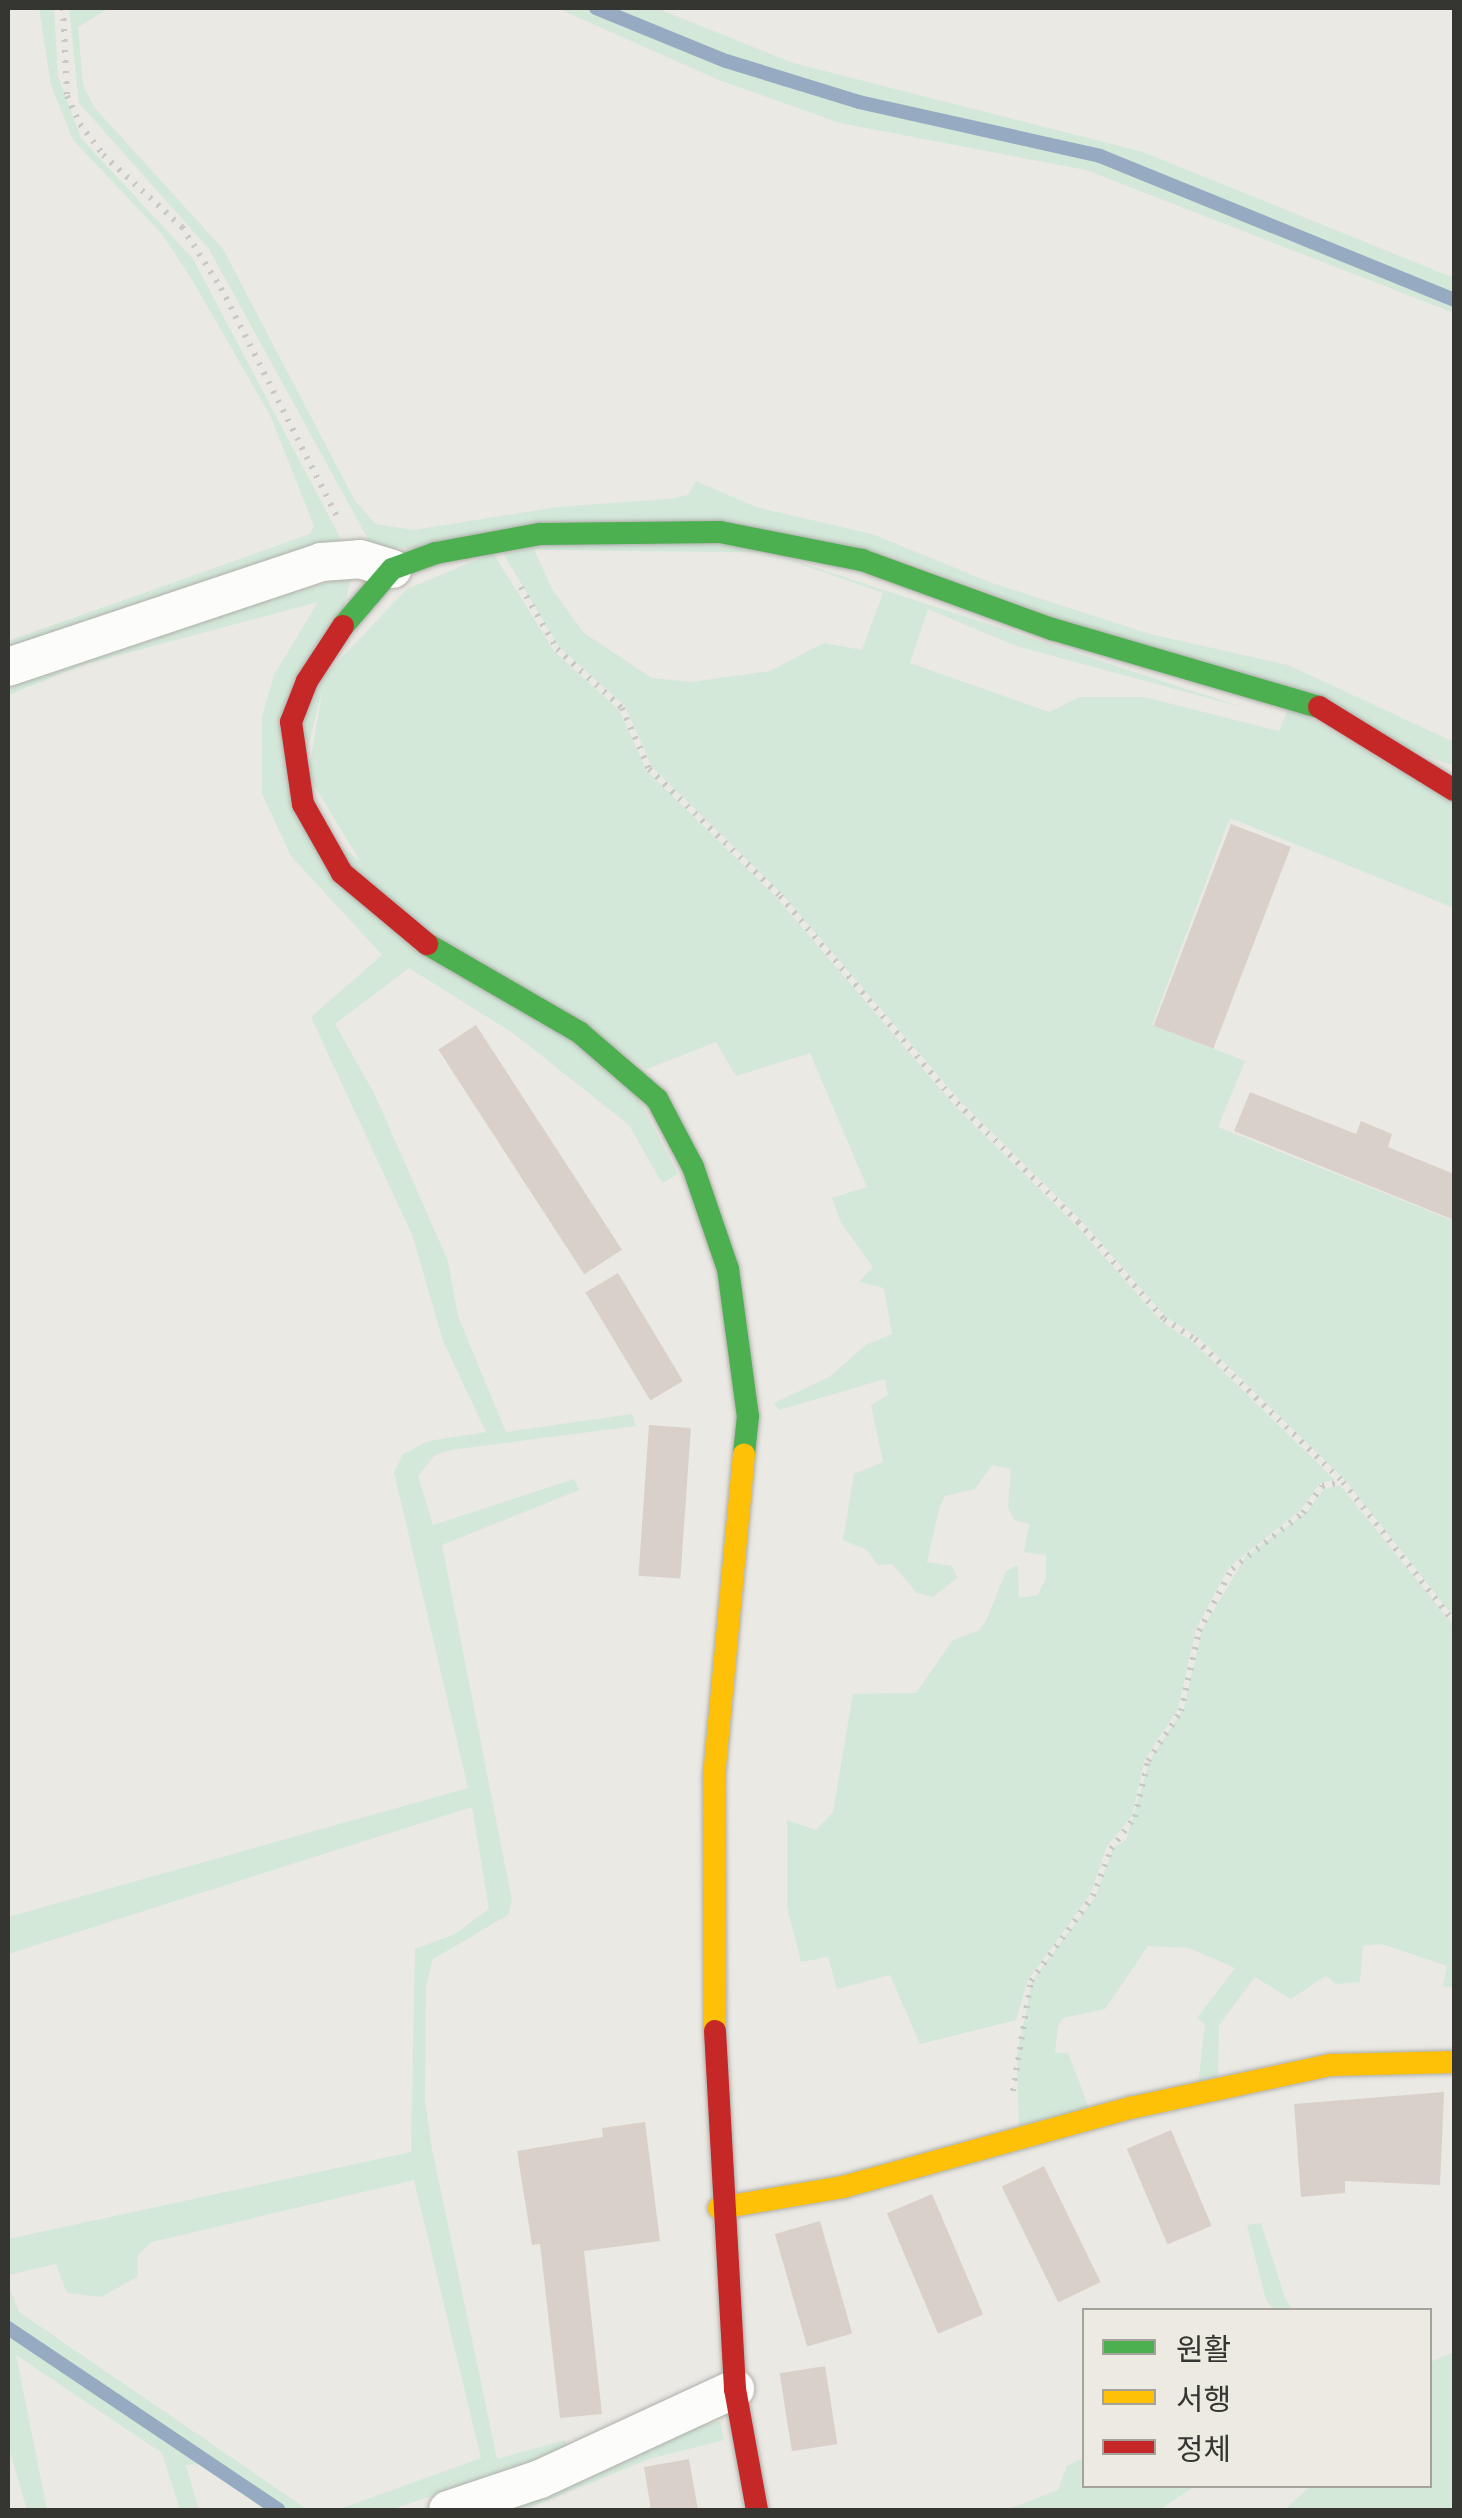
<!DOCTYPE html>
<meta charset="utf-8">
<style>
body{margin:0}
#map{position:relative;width:1462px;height:2518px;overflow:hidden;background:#eae9e4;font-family:Quicksand,"Noto Sans KR",sans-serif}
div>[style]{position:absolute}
.green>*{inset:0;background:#d3e8d9}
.stream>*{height:14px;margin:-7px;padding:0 7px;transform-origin:7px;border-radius:7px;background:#96aac1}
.building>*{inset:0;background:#dad0ca;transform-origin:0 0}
.path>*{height:6px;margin-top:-3px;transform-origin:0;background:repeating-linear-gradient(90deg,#c8c8c7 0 2.5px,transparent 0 10.5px)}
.roads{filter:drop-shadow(0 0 2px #aeaeaa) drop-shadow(0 0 2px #aeaeaa)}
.street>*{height:38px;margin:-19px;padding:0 19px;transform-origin:19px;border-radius:19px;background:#fcfcfb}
.fast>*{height:22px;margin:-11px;padding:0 11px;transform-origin:11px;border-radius:11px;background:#4caf50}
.slow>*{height:22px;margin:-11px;padding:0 11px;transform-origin:11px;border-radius:11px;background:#ffc107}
.jam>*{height:22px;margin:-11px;padding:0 11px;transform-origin:11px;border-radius:11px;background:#c62828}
span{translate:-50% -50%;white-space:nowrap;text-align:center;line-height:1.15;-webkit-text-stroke:8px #edebe1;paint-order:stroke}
.frame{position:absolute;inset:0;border:10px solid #353531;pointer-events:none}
.legend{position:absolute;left:1082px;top:2308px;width:350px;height:180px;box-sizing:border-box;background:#edebe1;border:2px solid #a3a29b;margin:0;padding:12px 18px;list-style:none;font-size:30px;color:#353531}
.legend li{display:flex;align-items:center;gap:20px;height:50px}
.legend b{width:50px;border:2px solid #a3a29b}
</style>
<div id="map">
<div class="green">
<div style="clip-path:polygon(39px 8px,54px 8px,58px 76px,81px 138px,193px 259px,342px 541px,341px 547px,8px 656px,8px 641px,310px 534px,314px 526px,270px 415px,191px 278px,162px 234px,73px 140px,51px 85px)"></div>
<div style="clip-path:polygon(69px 8px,109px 8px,78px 27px,83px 85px,94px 107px,223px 249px,355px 501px,376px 524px,414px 530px,557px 507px,669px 499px,688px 495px,696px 481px,756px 507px,872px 534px,992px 583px,1150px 634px,1288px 665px,1454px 742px,1454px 766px,886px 554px,373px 548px,209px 249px,79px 103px)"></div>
<div style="clip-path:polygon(557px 8px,589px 8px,725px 64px,859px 105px,1099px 159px,1454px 303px,1454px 313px,1086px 170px,840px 123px,719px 80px)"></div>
<div style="clip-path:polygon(606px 8px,656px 8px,793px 63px,1143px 152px,1454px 278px,1454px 296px,1101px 153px,861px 98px,727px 58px)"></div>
<div style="clip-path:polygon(749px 546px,1245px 708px,1016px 646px,928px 609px,910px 663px,1049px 712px,1079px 697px,1144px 697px,1279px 731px,1289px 706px,1454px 803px,1454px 908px,1230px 818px,1152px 1025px,1245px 1061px,1218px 1127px,1454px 1221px,1454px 1617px,1345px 1480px,1198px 1337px,1166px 1317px,1080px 1219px,960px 1101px,782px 894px,652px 767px,625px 706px,559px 647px,503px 553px,534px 549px,552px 589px,584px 633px,652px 678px,692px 682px,770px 671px,824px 643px,862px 650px,883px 593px)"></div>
<div style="clip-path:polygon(493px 553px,554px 651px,619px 710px,647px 771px,777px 898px,954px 1105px,1075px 1224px,1162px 1322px,1193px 1342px,1335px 1480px,1320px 1483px,1301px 1510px,1229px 1567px,1196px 1629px,1178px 1709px,1145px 1759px,1132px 1816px,1107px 1846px,1090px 1895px,1028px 1980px,1016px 2020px,920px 2044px,890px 1975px,837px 1989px,828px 1957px,801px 1962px,787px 1907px,787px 1820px,816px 1830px,833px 1812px,853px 1694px,916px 1693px,953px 1640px,979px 1630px,987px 1619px,1006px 1571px,1018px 1565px,1019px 1598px,1038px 1595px,1046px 1578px,1046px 1555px,1024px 1552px,1029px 1524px,1014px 1520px,1008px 1507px,1011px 1469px,992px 1465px,975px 1489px,945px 1496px,939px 1509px,927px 1562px,952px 1566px,957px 1578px,933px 1597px,917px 1593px,892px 1564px,878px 1565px,867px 1550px,843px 1540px,854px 1474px,883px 1462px,871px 1405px,888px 1395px,885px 1379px,779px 1410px,774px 1403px,829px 1377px,866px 1345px,892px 1334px,884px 1288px,859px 1282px,873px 1267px,841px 1223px,832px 1198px,867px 1187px,810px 1053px,736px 1076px,716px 1042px,647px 1069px,381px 896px,308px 775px,325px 675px,407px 589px)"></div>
<div style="clip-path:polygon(352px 575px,293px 805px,637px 1096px,678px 1174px,662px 1183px,629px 1125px,513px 1033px,409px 968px,335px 1024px,375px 1095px,448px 1261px,458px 1316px,506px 1432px,632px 1414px,636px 1426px,451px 1450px,435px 1455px,418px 1476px,433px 1525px,574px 1479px,579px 1490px,442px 1545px,512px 1901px,508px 1915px,433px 1959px,426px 1985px,425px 2101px,432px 2149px,497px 2459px,565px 2440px,569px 2449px,390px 2510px,337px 2510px,481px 2458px,414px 2180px,152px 2242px,138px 2255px,137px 2277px,102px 2297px,67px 2293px,56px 2264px,8px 2275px,8px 2239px,411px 2152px,415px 1949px,455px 1934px,489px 1909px,472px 1807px,8px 1954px,8px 1917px,468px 1788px,394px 1472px,403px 1454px,429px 1441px,486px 1432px,443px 1341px,413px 1237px,311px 1017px,382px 955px,291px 856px,262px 794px,262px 716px,274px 675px,318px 602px,83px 665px,8px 695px,8px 676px)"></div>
<div style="clip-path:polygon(1340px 1485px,1454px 1626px,1454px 1988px,1443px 1986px,1447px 1966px,1382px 1944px,1363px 1946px,1360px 1982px,1336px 1984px,1326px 1976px,1291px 1999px,1255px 1977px,1219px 2025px,1218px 2079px,1198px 2084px,1205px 2024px,1197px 2018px,1235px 1968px,1189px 1948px,1148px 1946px,1105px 2009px,1063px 2018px,1058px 2026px,1055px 2053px,1068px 2053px,1089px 2108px,1019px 2131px,1017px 2056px,1032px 1981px,1096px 1896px,1113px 1848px,1126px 1840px,1150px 1760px,1184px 1708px,1202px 1630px,1246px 1556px,1307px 1512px,1324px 1489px)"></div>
<div style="clip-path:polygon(1261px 2223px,1285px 2298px,1292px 2310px,1274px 2310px,1266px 2300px,1247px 2225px)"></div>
<div style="clip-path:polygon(8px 2285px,19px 2312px,308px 2510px,285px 2510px,8px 2323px)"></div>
<div style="clip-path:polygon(8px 2332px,203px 2464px,186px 2465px,199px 2510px,180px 2510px,162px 2453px,16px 2355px,47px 2510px,27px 2510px,8px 2445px)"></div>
<div style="clip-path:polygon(1454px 2352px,1454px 2510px,1284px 2510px,1311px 2486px,1430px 2486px,1430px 2362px)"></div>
<div style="clip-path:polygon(720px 2421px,724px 2440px,649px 2459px,525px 2510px,477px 2510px,639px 2443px)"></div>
<div style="clip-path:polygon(1084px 2458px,1084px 2486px,1195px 2486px,1159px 2510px,1006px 2510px,1058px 2490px,1067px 2466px)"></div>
</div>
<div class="stream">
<div style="left:596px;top:8px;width:140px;rotate:22.2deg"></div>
<div style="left:726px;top:61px;width:139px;rotate:17.1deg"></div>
<div style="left:859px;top:102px;width:247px;rotate:12.6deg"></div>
<div style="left:1100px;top:156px;width:382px;rotate:22.1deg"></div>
<div style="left:8px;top:2328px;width:326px;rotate:33.9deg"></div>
</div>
<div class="building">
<div style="left:1231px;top:824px;width:64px;height:216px;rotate:21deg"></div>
<div style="left:476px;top:1025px;width:268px;height:45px;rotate:57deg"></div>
<div style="clip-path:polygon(1250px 1092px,1356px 1134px,1361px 1121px,1392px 1134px,1388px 1147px,1454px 1174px,1454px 1220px,1234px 1131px)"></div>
<div style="left:618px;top:1273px;width:126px;height:38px;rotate:59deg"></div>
<div style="left:649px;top:1425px;width:42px;height:151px;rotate:4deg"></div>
<div style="clip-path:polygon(1444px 2092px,1440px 2185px,1345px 2181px,1345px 2193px,1301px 2197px,1294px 2104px)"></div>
<div style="clip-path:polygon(645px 2122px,660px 2241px,584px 2251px,602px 2414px,560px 2418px,540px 2244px,532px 2245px,517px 2151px,603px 2137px,602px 2128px)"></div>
<div style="left:1171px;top:2130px;width:104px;height:48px;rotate:67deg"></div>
<div style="left:1044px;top:2166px;width:129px;height:47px;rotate:64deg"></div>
<div style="left:932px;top:2194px;width:131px;height:49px;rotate:67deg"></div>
<div style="left:820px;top:2221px;width:117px;height:47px;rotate:74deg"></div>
<div style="left:825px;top:2366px;width:79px;height:46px;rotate:81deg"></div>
<div style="clip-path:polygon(689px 2459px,698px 2510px,651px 2510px,644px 2467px)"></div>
</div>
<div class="path">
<div style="left:63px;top:8px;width:88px;rotate:87.4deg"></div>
<div style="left:67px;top:96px;width:31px;rotate:65deg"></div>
<div style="left:80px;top:124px;width:39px;rotate:53deg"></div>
<div style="left:103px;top:155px;width:107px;rotate:42.3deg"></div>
<div style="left:182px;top:227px;width:72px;rotate:57.4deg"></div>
<div style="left:221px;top:288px;width:261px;rotate:63.1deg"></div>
<div style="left:521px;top:587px;width:72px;rotate:59.9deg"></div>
<div style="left:557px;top:649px;width:88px;rotate:42.2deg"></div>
<div style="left:622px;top:708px;width:67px;rotate:66.1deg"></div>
<div style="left:649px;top:769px;width:182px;rotate:44.1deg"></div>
<div style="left:780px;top:896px;width:272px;rotate:49.5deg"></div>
<div style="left:957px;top:1103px;width:170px;rotate:44.5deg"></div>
<div style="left:1078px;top:1222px;width:130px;rotate:48.4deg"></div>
<div style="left:1164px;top:1319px;width:37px;rotate:33deg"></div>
<div style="left:1195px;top:1339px;width:206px;rotate:44deg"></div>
<div style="left:1343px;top:1482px;width:179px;rotate:51.6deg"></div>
<div style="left:1013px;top:2091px;width:111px;rotate:-80.7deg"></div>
<div style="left:1031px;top:1981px;width:105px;rotate:-53.9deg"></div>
<div style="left:1093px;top:1896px;width:50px;rotate:-69deg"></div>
<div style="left:1111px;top:1849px;width:40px;rotate:-53deg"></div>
<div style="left:1135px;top:1817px;width:57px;rotate:-76.9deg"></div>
<div style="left:1148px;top:1761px;width:60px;rotate:-56.6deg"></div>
<div style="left:1181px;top:1711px;width:82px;rotate:-77.3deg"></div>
<div style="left:1199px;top:1631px;width:70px;rotate:-62deg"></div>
<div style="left:1232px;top:1569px;width:90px;rotate:-38.3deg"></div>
<div style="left:1303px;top:1513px;width:33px;rotate:-55deg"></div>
<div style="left:1322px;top:1486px;width:21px;rotate:-11deg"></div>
</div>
<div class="roads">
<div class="street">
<div style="left:8px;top:667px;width:330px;rotate:-18.5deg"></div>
<div style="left:321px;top:562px;width:39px;rotate:-4deg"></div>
<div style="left:360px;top:559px;width:34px;rotate:17deg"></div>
<div style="left:448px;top:2510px;width:97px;rotate:-18.6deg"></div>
<div style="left:540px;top:2479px;width:215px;rotate:-24.8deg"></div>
</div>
<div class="fast">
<div style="left:343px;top:626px;width:75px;rotate:-49.3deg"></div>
<div style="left:392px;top:569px;width:47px;rotate:-20deg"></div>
<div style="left:436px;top:553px;width:106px;rotate:-10.4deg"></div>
<div style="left:540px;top:534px;width:180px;rotate:-0.6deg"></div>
<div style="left:720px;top:532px;width:145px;rotate:11.2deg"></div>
<div style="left:862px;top:560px;width:202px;rotate:20deg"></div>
<div style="left:1052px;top:629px;width:278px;rotate:16.3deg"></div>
<div style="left:427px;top:944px;width:176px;rotate:30.1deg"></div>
<div style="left:579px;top:1032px;width:103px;rotate:40.7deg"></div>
<div style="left:657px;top:1099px;width:77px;rotate:62.1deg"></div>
<div style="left:693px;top:1167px;width:108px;rotate:71.1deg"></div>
<div style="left:728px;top:1269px;width:148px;rotate:82.3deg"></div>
<div style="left:748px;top:1416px;width:38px;rotate:96deg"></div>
</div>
<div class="slow">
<div style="left:715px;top:2031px;width:254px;rotate:-90.2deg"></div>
<div style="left:714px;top:1777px;width:324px;rotate:-84.7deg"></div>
<div style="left:719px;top:2208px;width:126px;rotate:-9.6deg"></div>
<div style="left:843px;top:2187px;width:298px;rotate:-15.4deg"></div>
<div style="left:1130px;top:2108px;width:206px;rotate:-12.1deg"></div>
<div style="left:1331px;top:2065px;width:123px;rotate:-1.4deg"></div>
</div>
<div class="jam">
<div style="left:343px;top:626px;width:66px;rotate:123.2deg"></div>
<div style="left:307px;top:681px;width:44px;rotate:111.3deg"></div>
<div style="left:291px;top:722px;width:83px;rotate:81.7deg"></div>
<div style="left:303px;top:804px;width:79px;rotate:60.5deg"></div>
<div style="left:342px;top:873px;width:111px;rotate:39.9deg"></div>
<div style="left:1319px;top:707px;width:158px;rotate:31.6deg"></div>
<div style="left:715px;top:2031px;width:359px;rotate:86.8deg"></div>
<div style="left:735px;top:2389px;width:123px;rotate:79.7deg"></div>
</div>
</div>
<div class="frame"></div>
<ul class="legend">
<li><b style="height:12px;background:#4caf50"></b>원활</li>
<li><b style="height:12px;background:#ffc107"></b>서행</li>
<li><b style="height:12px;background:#c62828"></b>정체</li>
</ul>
</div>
